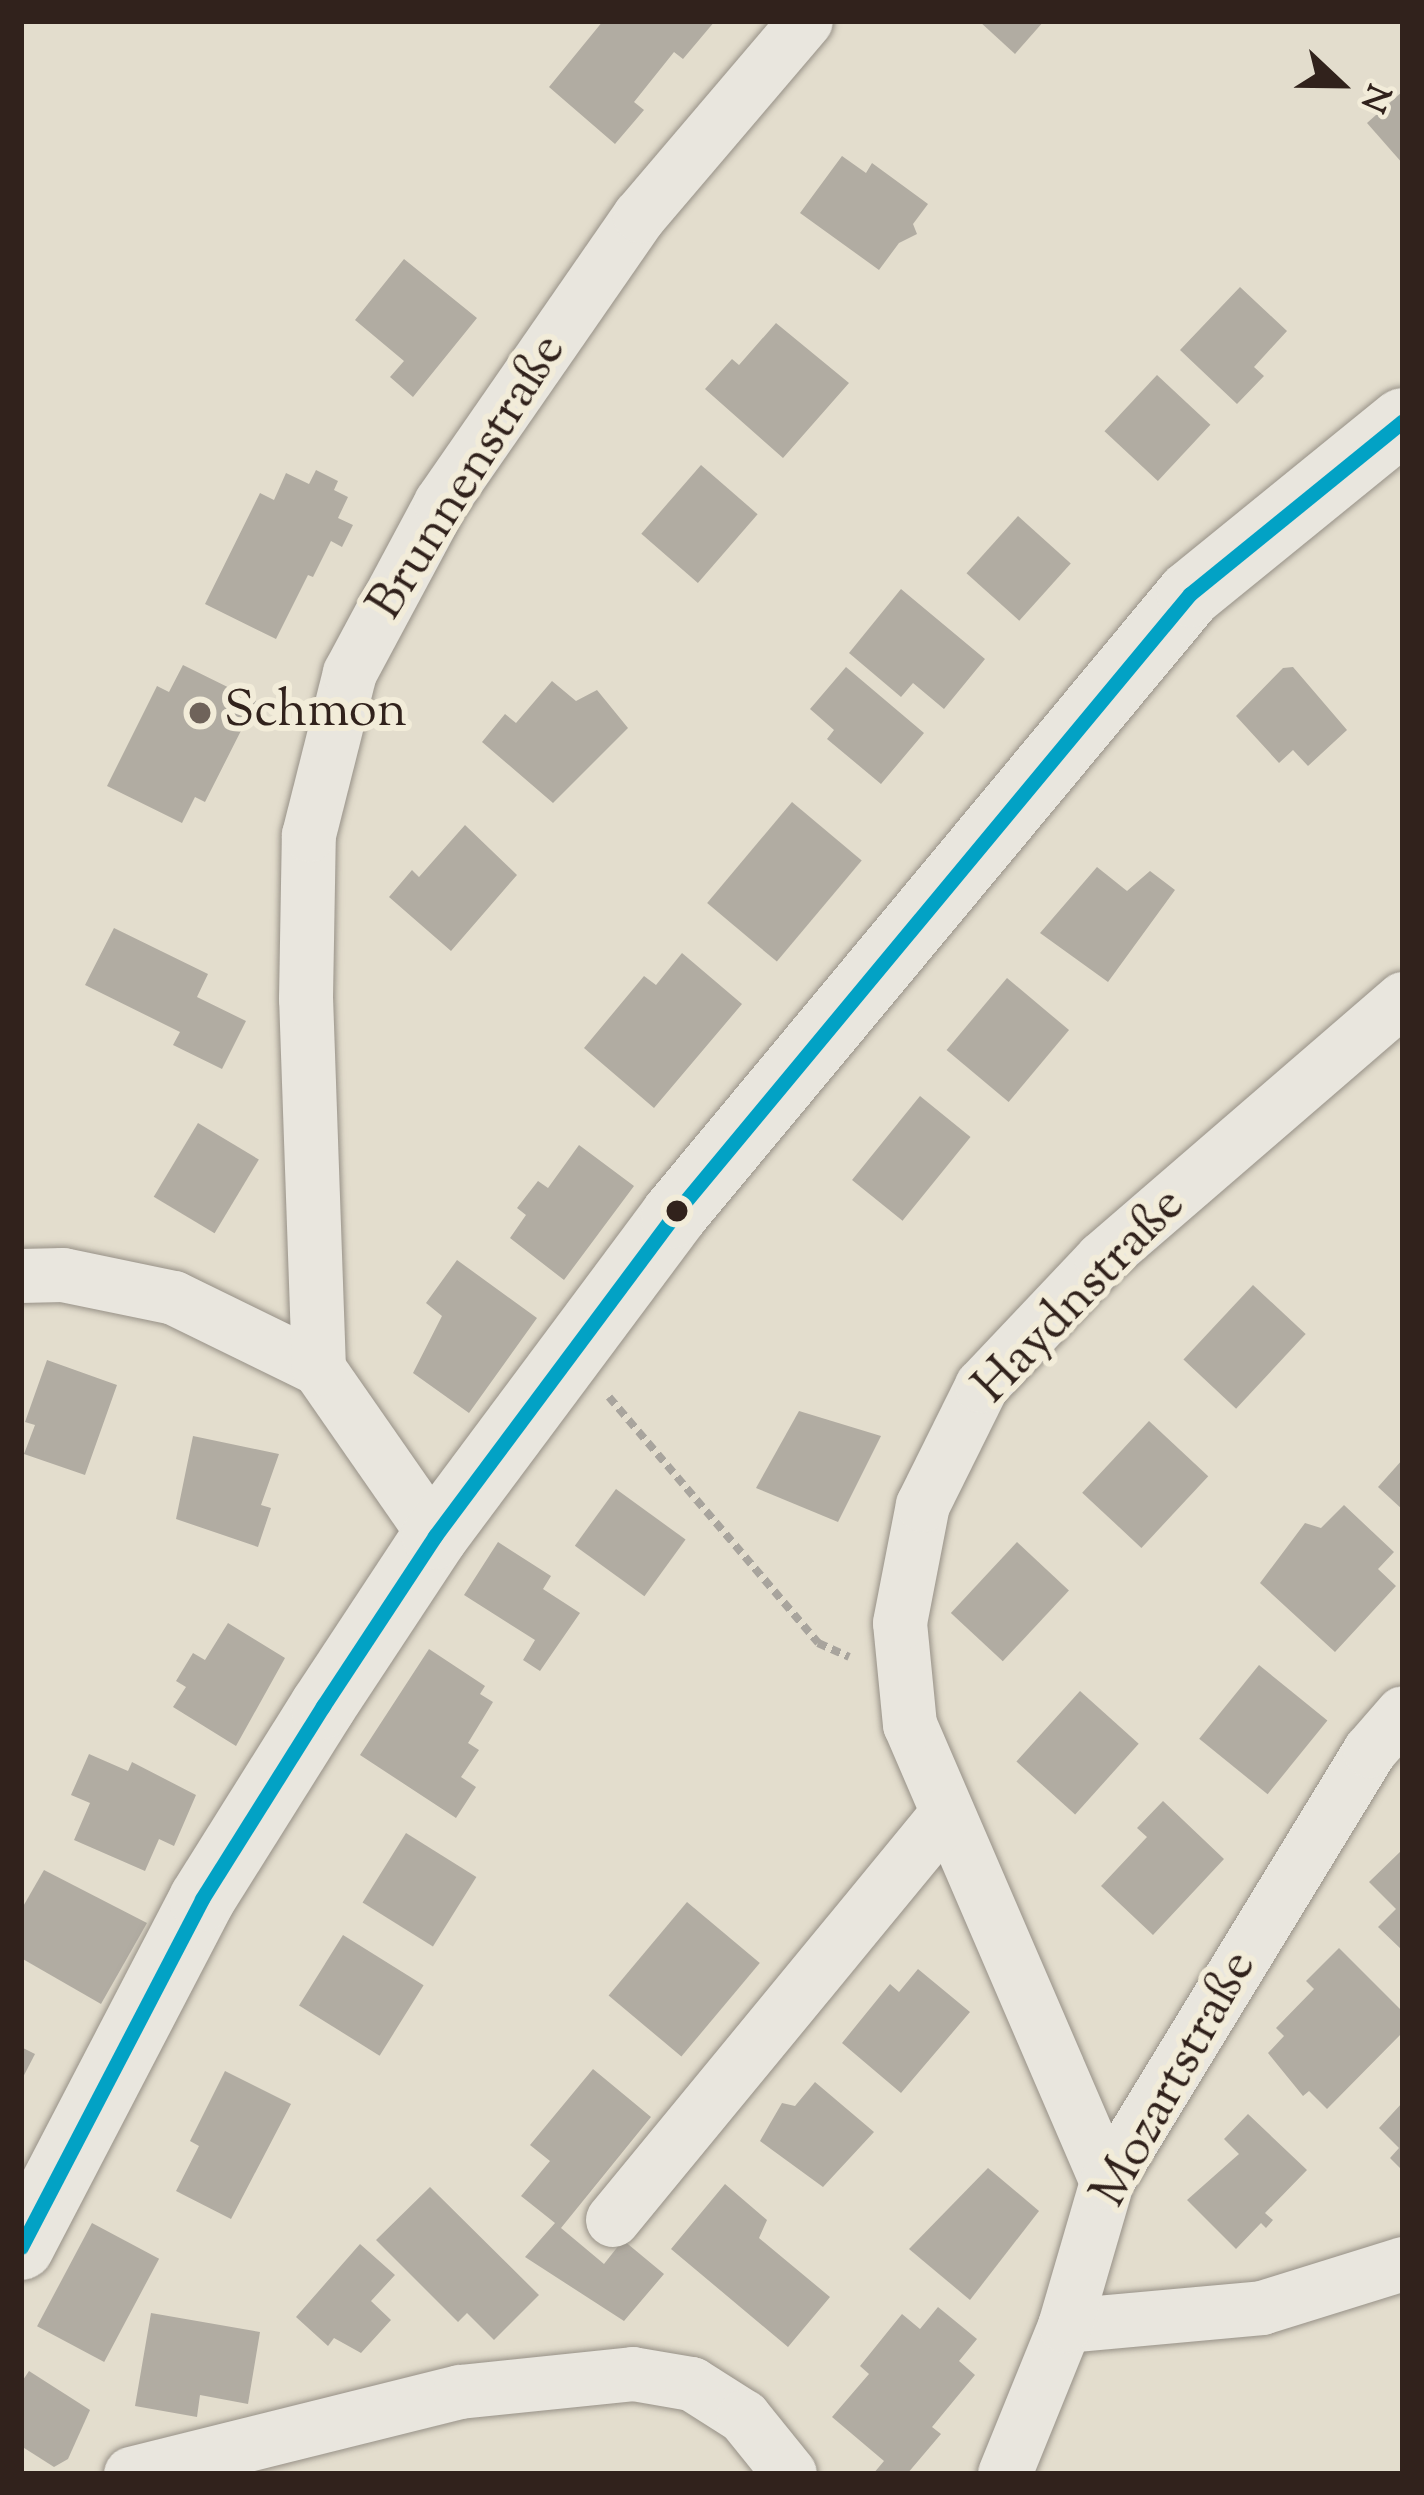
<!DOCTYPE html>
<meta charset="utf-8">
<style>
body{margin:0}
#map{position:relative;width:1424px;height:2495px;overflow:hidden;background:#e3ddcd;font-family:"Sorts Mill Goudy",serif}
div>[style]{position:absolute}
.building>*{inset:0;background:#b1aca2;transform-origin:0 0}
.path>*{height:8px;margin-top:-4px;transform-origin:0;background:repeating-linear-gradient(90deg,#a8a49d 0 9px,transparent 0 15px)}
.roads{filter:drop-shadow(0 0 3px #979187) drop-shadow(0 0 3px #979187)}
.minor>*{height:54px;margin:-27px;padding:0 27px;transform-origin:27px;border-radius:27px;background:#e9e6de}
.tertiary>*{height:66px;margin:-33px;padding:0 33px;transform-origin:33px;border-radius:33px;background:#e9e6de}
.bus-1>*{height:15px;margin:-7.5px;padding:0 7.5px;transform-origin:7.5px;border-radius:7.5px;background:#02a2c5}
.dots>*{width:33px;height:33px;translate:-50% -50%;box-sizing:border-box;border:6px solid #f2ecd9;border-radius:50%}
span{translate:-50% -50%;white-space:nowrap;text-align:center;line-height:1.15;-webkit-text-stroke:12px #f2ecd9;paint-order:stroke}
.street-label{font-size:51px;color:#31221c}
.poi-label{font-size:51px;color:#31221c}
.left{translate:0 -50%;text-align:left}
.frame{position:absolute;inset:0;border:24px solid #31221c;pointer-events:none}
.north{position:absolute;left:1280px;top:24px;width:120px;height:120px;-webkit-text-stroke:9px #f2ecd9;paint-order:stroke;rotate:112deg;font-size:33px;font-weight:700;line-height:48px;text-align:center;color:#31221c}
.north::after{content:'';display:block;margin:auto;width:42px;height:54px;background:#31221c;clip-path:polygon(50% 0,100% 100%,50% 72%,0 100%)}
</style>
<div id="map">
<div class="building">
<div style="clip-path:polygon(603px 21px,715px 21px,683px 59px,674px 52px,634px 102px,644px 110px,615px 144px,549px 87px)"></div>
<div style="clip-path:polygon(979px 21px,1044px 21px,1015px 54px)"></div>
<div style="clip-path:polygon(1403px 91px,1403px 164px,1367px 123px)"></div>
<div style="clip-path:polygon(842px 156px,866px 173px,872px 163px,928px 204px,913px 224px,917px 234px,899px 243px,879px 270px,800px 213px)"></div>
<div style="clip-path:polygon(404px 259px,477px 318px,413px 397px,390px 377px,404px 361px,355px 320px)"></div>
<div style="clip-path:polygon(1240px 287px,1287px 331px,1254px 367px,1264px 376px,1237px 404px,1180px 350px)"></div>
<div style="clip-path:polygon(776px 323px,849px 383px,783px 458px,705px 389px,732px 359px,739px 365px)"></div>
<div style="left:1157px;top:375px;width:73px;height:77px;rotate:43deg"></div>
<div style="left:701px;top:465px;width:75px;height:91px;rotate:41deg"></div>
<div style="clip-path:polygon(316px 470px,338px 481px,334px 490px,348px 497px,338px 518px,353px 525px,342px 547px,331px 541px,313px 577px,308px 575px,276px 639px,205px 604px,260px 493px,274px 500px,286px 473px,309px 484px)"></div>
<div style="left:1018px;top:516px;width:71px;height:77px;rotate:42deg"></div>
<div style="clip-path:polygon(901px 589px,985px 659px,944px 709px,913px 683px,901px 697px,849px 653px)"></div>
<div style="clip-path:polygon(183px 665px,256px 701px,205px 802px,195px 797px,182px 823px,107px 786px,157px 686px,169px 692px)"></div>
<div style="clip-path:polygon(846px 667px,924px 733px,881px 784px,827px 739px,834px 730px,810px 709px)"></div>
<div style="clip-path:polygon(1293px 667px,1347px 730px,1308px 766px,1293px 750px,1279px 763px,1236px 716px,1283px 668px)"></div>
<div style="clip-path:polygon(552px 681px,576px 701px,597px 690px,628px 728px,553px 803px,482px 742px,505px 714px,516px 723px)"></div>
<div style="left:792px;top:802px;width:91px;height:132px;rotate:40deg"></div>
<div style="clip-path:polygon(465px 825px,517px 875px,451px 951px,389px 897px,412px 870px,419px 877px)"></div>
<div style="clip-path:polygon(1097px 867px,1127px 891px,1150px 871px,1175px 890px,1108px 982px,1040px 933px)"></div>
<div style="clip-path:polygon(114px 928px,208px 974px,197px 997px,246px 1021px,222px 1069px,173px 1045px,180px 1032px,85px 985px)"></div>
<div style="clip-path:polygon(682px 953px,742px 1004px,654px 1108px,584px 1048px,644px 976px,656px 985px)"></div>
<div style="left:1007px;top:978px;width:81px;height:94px;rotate:40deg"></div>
<div style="left:920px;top:1096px;width:65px;height:108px;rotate:39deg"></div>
<div style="left:198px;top:1123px;width:71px;height:86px;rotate:31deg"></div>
<div style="clip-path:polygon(579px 1145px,634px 1186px,564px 1280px,510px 1238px,526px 1215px,517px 1208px,538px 1181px,548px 1188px)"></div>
<div style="clip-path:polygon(457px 1260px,537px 1318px,469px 1413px,413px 1373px,442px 1316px,426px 1303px)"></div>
<div style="left:1253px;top:1285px;width:72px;height:102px;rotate:43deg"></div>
<div style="clip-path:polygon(47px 1360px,117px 1385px,85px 1475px,24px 1454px,35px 1425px,25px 1422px)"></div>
<div style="clip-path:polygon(799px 1411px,881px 1436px,838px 1522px,756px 1488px)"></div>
<div style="left:1149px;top:1421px;width:81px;height:98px;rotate:43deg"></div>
<div style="clip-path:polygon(193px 1436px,279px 1454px,261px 1505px,271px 1508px,258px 1547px,176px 1519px)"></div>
<div style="clip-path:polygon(1403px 1459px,1403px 1510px,1378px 1487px)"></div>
<div style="left:616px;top:1489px;width:86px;height:70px;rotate:36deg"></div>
<div style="clip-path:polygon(1344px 1505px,1394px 1552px,1378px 1569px,1396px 1586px,1335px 1652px,1260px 1583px,1305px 1523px,1321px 1528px)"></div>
<div style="clip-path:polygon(498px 1542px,551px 1576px,543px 1589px,580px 1613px,540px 1671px,523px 1660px,535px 1640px,464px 1595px)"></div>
<div style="left:1017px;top:1542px;width:71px;height:97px;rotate:43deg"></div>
<div style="clip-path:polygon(228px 1623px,285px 1658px,236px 1746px,173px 1707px,186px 1687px,176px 1681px,193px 1653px,205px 1660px)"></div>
<div style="clip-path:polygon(429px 1649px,485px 1686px,480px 1694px,493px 1702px,468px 1743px,479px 1750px,461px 1777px,476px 1787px,456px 1818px,360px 1755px)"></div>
<div style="left:1259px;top:1665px;width:88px;height:95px;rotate:39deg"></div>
<div style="left:1080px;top:1691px;width:79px;height:95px;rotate:42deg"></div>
<div style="clip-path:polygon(89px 1754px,128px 1771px,132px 1762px,196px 1795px,174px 1846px,159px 1839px,145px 1871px,74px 1840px,90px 1803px,71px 1795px)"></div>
<div style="clip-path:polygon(1163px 1801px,1224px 1859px,1153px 1935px,1101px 1886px,1147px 1837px,1137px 1828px)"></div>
<div style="left:406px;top:1833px;width:83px;height:82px;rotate:32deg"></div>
<div style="clip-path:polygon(1403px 1849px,1403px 1951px,1378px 1927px,1396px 1909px,1369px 1882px)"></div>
<div style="clip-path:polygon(44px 1870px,147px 1923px,101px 2004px,21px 1958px,21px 1910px)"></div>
<div style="left:687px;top:1902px;width:95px;height:122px;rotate:40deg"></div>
<div style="left:343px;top:1935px;width:95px;height:83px;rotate:32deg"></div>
<div style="clip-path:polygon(1339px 1948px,1403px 2012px,1403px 2032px,1327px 2109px,1309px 2091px,1303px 2096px,1268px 2053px,1284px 2036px,1276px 2028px,1314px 1989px,1306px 1981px)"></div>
<div style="clip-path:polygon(918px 1969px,970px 2012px,901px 2093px,842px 2043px,890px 1984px,899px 1992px)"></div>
<div style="clip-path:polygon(21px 2047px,35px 2054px,21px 2081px)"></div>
<div style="clip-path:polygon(593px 2069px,651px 2117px,561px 2228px,604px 2264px,623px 2240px,664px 2274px,624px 2321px,525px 2257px,555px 2223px,521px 2196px,550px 2161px,530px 2145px)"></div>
<div style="clip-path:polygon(225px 2071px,291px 2104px,231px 2219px,176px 2191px,199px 2146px,190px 2141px)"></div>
<div style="clip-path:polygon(815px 2082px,874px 2132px,823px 2187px,760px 2141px,782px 2103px,795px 2106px)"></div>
<div style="clip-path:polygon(1403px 2102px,1403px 2171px,1390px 2158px,1399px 2148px,1379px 2128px)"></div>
<div style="clip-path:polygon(1248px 2114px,1307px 2170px,1265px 2213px,1273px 2220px,1266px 2228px,1261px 2223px,1236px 2249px,1187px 2200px,1239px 2154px,1224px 2139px)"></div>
<div style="clip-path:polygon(988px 2168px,1039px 2211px,970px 2300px,909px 2249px)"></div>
<div style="clip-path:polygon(725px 2184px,767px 2220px,759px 2238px,830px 2297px,788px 2347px,671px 2249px)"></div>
<div style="clip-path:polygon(430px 2187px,539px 2295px,494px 2340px,467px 2313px,458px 2322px,376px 2240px)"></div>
<div style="left:92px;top:2223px;width:76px;height:117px;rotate:28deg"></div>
<div style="clip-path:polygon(360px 2244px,395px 2275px,371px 2301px,391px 2320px,361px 2353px,334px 2338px,328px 2346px,296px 2317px)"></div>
<div style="clip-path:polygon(938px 2307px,977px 2339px,959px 2361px,975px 2375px,932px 2427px,941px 2434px,907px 2474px,873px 2474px,884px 2461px,832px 2417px,869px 2374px,860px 2366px,902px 2314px,920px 2329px)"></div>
<div style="clip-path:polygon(151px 2313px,260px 2332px,248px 2404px,200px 2395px,197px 2417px,135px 2406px)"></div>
<div style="clip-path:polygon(29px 2371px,90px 2410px,68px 2459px,54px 2467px,21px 2446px,21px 2383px)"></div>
</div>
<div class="path">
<div style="left:609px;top:1397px;width:323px;rotate:49.6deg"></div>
<div style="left:818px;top:1643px;width:34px;rotate:24deg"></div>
</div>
<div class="roads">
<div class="minor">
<div style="left:21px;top:1276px;width:42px;rotate:-1.4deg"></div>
<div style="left:63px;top:1275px;width:113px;rotate:11.7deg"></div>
<div style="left:174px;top:1298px;width:161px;rotate:26.1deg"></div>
<div style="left:319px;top:1369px;width:203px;rotate:55.2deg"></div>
<div style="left:319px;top:1369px;width:370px;rotate:-92deg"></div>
<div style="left:306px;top:999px;width:164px;rotate:-89deg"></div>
<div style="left:309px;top:835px;width:167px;rotate:-75.8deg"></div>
<div style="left:350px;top:673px;width:193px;rotate:-61.8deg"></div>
<div style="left:441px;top:503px;width:349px;rotate:-55.3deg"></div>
<div style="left:640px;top:216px;width:256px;rotate:-49.6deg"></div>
<div style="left:1107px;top:2182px;width:498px;rotate:-113.3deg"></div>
<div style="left:910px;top:1725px;width:102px;rotate:-95.6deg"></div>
<div style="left:900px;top:1623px;width:120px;rotate:-79deg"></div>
<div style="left:923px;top:1505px;width:133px;rotate:-63.6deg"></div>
<div style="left:982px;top:1386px;width:175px;rotate:-46.6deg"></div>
<div style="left:1102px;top:1259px;width:398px;rotate:-40.8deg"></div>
<div style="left:613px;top:2220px;width:526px;rotate:-50.56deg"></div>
<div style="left:1065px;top:2326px;width:198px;rotate:-5.2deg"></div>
<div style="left:1262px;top:2308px;width:148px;rotate:-17.3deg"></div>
<div style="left:131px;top:2474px;width:339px;rotate:-14deg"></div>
<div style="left:460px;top:2392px;width:174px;rotate:-5.9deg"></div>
<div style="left:633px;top:2374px;width:60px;rotate:9.6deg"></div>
<div style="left:692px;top:2384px;width:62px;rotate:32.4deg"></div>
<div style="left:744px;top:2417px;width:73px;rotate:51.1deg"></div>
<div style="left:1005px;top:2474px;width:160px;rotate:-67.9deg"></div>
<div style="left:1065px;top:2326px;width:150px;rotate:-73.7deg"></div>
<div style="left:1107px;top:2182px;width:505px;rotate:-58.61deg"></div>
<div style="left:1370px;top:1751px;width:50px;rotate:-49deg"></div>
</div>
<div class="tertiary">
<div style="left:21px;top:2247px;width:392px;rotate:-62.5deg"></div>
<div style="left:202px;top:1899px;width:228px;rotate:-57.9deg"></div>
<div style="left:323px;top:1706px;width:204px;rotate:-56.6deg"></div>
<div style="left:435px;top:1536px;width:400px;rotate:-53.3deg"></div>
<div style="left:674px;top:1215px;width:807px;rotate:-50.28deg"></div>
<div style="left:1190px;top:594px;width:274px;rotate:-39.1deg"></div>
</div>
</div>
<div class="bus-1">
<div style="left:21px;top:2247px;width:392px;rotate:-62.5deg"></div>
<div style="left:202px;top:1899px;width:228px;rotate:-57.9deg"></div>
<div style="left:323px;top:1706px;width:204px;rotate:-56.6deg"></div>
<div style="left:435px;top:1536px;width:400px;rotate:-53.3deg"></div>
<div style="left:674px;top:1215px;width:807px;rotate:-50.28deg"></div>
<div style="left:1190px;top:594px;width:274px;rotate:-39.1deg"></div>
</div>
<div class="dots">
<div style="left:200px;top:713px;background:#6f635a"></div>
<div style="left:677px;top:1211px;background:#31221c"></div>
</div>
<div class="street-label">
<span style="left:469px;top:478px;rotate:-58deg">Brunnenstraße</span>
<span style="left:1081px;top:1297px;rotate:-46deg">Haydnstraße</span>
<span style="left:1176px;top:2080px;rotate:-61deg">Mozartstraße</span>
</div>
<div class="poi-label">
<span class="left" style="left:224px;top:713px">Schmon</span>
</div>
<div class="frame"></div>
<div class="north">N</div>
</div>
